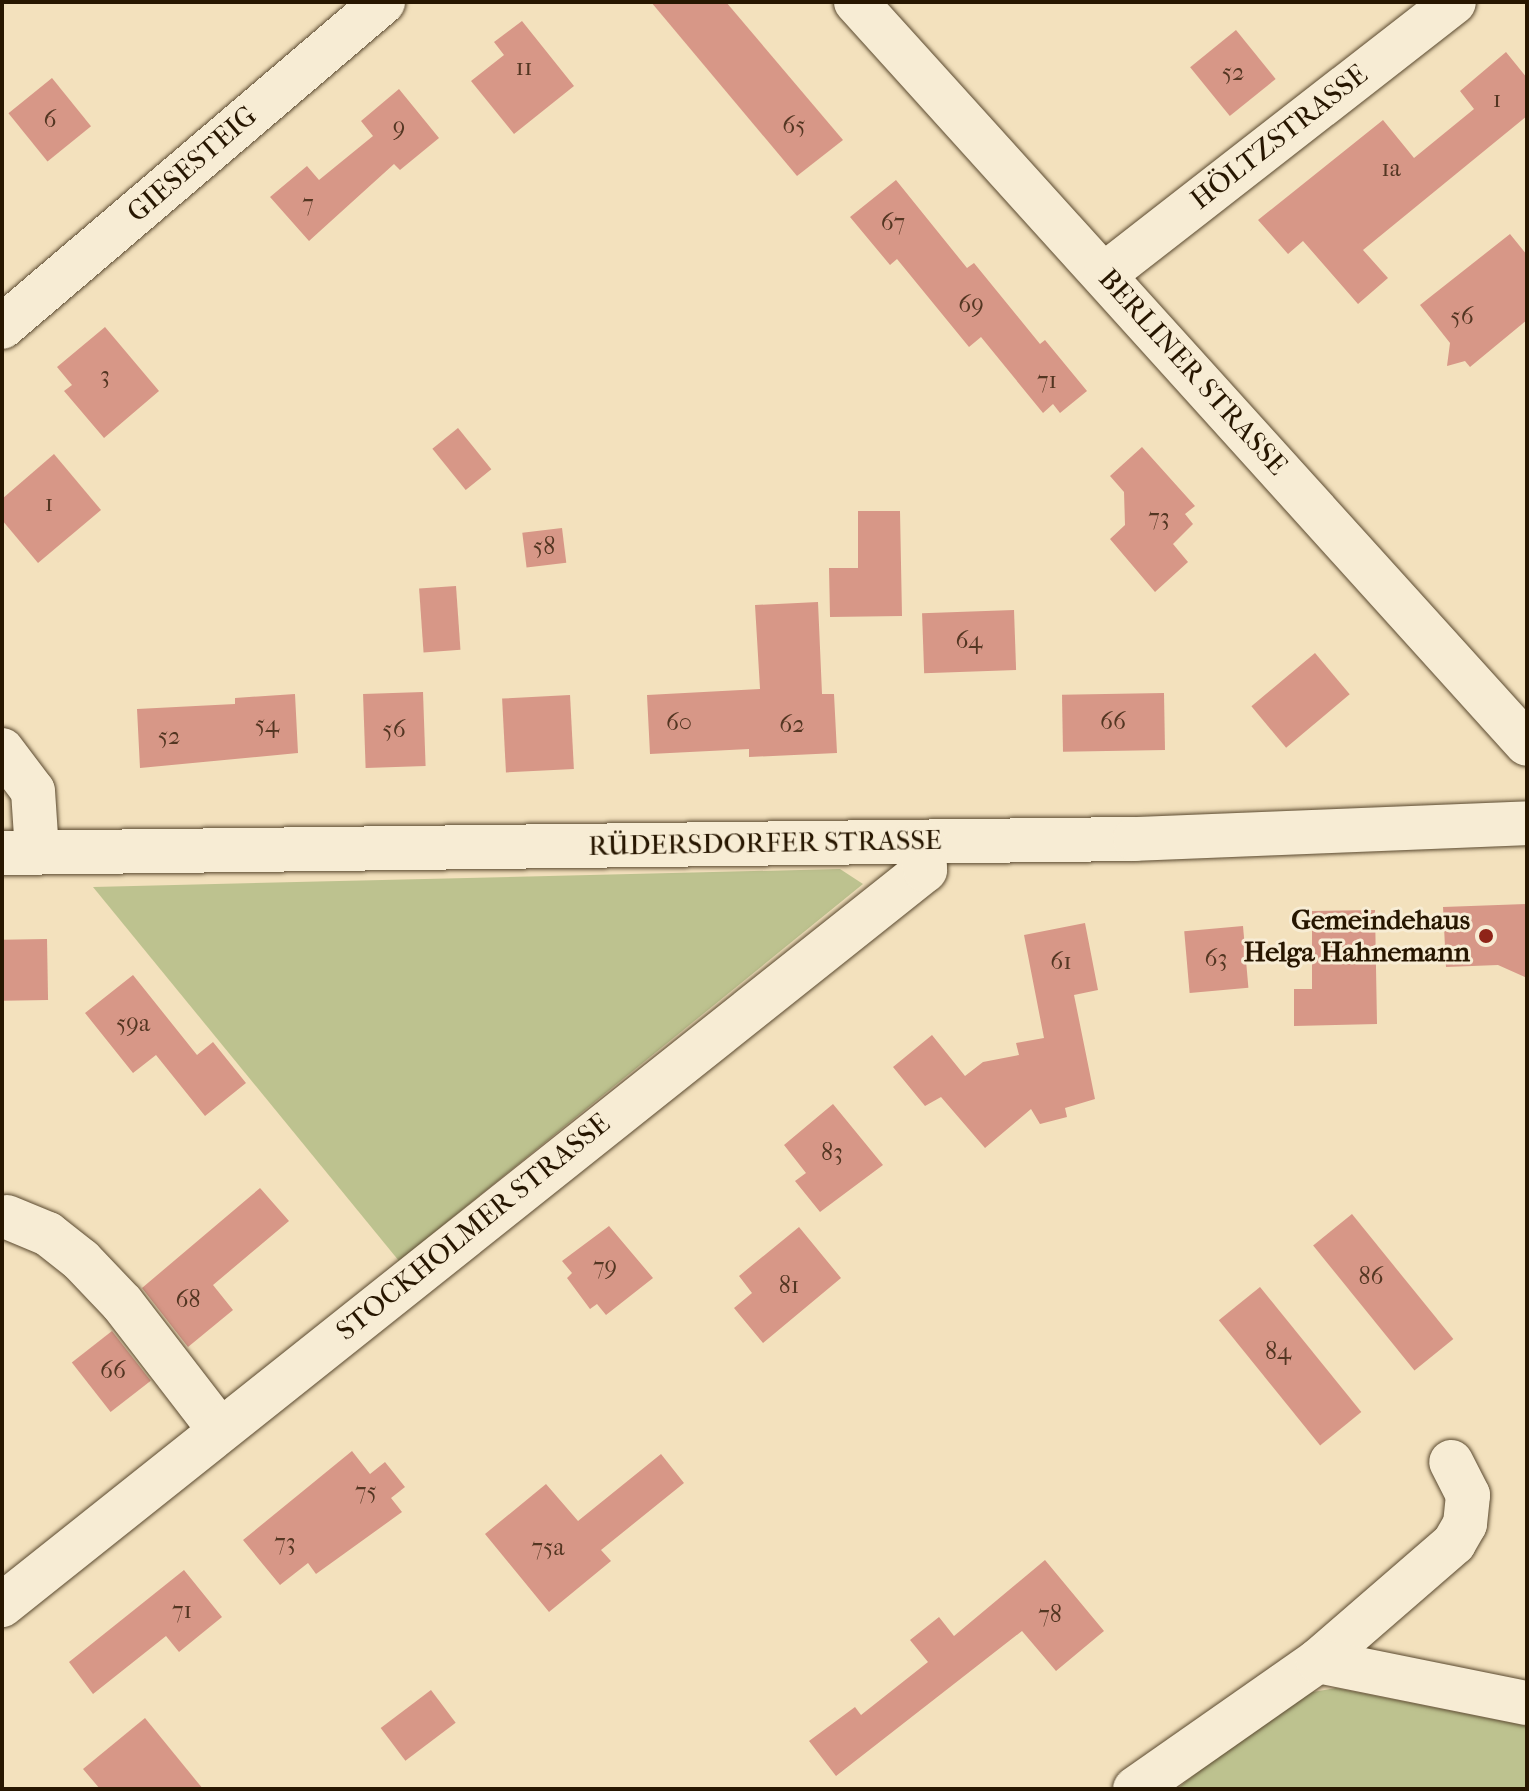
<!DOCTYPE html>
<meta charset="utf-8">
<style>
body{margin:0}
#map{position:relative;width:1529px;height:1791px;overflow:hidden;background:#f3e1bd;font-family:"IM FELL French Canon",serif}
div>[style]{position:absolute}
.green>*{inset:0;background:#bdc28f}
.building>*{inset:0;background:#d79787;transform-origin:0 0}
.roads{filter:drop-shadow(0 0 2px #5a492f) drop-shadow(0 0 2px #5a492f)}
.minor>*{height:44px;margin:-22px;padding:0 22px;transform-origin:22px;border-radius:22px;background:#f7ecd4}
.dots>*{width:22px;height:22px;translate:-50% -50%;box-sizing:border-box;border:4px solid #f7ecd4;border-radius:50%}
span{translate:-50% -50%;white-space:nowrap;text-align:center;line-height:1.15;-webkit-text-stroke:6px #f7ecd4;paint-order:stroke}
.number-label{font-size:24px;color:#533622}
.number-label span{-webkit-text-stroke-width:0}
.street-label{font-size:28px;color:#271600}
.poi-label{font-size:28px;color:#271600;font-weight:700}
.right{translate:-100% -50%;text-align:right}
.frame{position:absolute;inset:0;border:4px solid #271600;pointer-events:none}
</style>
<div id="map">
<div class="green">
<div style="clip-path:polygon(840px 869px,863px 884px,399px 1261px,93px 887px)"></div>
<div style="clip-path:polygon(1336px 1688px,1527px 1726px,1527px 1789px,1177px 1789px,1290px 1696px)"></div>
</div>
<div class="building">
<div style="clip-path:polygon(651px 2px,726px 2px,843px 140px,797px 176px)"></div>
<div style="clip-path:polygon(522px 21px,574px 86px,514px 134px,471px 81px,504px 55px,494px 42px)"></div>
<div style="left:1236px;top:30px;width:63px;height:59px;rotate:51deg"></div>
<div style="clip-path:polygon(1506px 52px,1527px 78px,1527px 116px,1363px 250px,1388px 278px,1358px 304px,1303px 241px,1288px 254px,1258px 220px,1383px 120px,1414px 158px,1474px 109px,1460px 91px)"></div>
<div style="left:52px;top:78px;width:62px;height:56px;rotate:51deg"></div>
<div style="clip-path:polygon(399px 89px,439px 138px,400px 170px,394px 164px,309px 241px,270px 197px,307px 166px,319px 180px,373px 136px,361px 121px)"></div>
<div style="clip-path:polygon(896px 180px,967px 268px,974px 263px,1040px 344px,1045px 340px,1087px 391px,1060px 413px,1053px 404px,1043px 413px,981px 337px,969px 347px,897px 259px,890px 265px,850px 217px)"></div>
<div style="clip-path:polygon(1510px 234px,1527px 255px,1527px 320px,1470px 367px,1465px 361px,1447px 366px,1450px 343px,1420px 305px)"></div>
<div style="clip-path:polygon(105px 327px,159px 391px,104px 438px,64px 391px,72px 385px,57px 367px)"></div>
<div style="left:458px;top:428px;width:53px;height:33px;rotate:51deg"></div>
<div style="clip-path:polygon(1142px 447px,1195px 506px,1185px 514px,1193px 524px,1173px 544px,1188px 562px,1155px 592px,1110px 539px,1125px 525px,1124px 492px,1110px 476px)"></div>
<div style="clip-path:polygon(54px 454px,101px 510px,38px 563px,2px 520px,2px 499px)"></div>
<div style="clip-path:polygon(858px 511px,900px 511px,902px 616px,830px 617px,829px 568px,858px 568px)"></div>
<div style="left:562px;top:528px;width:35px;height:40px;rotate:83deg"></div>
<div style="left:456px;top:586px;width:64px;height:37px;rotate:86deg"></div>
<div style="clip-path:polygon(818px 602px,822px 694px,834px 694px,837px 753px,749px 757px,749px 749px,650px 754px,647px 695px,760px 689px,755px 605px)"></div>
<div style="left:1014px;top:610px;width:60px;height:92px;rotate:88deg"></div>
<div style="left:1315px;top:653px;width:54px;height:83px;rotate:50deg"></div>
<div style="left:423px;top:692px;width:74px;height:60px;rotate:88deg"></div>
<div style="left:1164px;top:693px;width:57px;height:102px;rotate:89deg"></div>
<div style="clip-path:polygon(295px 694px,298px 753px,140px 768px,137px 709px,235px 704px,235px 698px)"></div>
<div style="left:570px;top:695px;width:74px;height:68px;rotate:87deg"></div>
<div style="clip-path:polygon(1527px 904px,1527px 978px,1498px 965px,1446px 967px,1443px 907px)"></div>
<div style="clip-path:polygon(1375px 910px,1377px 1024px,1294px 1026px,1294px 989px,1312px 989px,1312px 911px)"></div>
<div style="clip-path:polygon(1085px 923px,1098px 990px,1074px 995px,1095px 1099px,1065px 1108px,1067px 1117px,1040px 1124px,1031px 1109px,985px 1148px,941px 1097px,925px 1106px,893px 1067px,932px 1035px,965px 1076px,983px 1062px,1019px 1055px,1016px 1043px,1044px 1038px,1024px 935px)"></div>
<div style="left:1243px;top:926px;width:62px;height:59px;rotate:85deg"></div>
<div style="left:47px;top:939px;width:61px;height:45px;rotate:89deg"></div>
<div style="clip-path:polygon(133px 975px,197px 1055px,213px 1042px,246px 1083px,205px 1116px,156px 1055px,133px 1073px,85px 1013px)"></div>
<div style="clip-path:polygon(833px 1104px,883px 1165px,820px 1212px,795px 1181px,806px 1173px,784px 1145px)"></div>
<div style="clip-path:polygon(260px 1188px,289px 1221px,213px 1285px,233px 1310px,188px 1347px,142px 1288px)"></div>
<div style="left:1352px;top:1214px;width:161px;height:50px;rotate:51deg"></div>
<div style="clip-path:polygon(609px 1226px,653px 1278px,606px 1315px,597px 1304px,590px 1309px,567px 1278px,572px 1273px,562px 1261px)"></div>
<div style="clip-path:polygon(799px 1227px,841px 1278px,763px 1343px,734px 1308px,752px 1293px,739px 1276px)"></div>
<div style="left:1260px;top:1287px;width:161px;height:53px;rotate:51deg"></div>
<div style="left:112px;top:1331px;width:63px;height:51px;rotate:52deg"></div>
<div style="clip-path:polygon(352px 1451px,370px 1474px,385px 1462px,405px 1487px,391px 1498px,402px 1512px,316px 1574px,308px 1563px,280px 1585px,243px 1540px)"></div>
<div style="clip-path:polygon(661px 1454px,684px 1483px,601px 1550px,611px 1561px,549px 1612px,485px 1534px,546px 1484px,578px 1521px)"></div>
<div style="clip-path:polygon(1045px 1560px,1104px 1631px,1056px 1671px,1022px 1631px,836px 1776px,809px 1741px,855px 1707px,861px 1715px,928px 1662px,910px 1640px,939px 1617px,954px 1636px)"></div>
<div style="clip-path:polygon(184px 1570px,222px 1617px,179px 1652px,166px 1636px,93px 1694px,69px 1662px)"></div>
<div style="left:431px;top:1690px;width:41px;height:63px;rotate:53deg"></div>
<div style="clip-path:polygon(145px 1718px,203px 1789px,100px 1789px,83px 1769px)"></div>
</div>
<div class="roads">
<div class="minor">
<div style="left:856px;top:2px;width:1000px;rotate:47.88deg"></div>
<div style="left:1105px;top:274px;width:442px;rotate:-37.9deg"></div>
<div style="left:2px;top:327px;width:501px;rotate:-40.46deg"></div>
<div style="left:2px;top:750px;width:51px;rotate:52.9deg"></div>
<div style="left:33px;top:791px;width:61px;rotate:86.2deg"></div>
<div style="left:2px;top:853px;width:1133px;rotate:-0.71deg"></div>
<div style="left:1135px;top:839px;width:392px;rotate:-2.3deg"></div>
<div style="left:7px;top:1217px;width:44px;rotate:22.5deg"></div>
<div style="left:48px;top:1234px;width:42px;rotate:38.2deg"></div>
<div style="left:81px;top:1260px;width:59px;rotate:46.4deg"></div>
<div style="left:122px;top:1303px;width:159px;rotate:52.4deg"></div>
<div style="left:2px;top:1605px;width:1180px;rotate:-38.53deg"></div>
<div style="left:925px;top:870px;width:28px;rotate:-92deg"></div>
<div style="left:1318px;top:1661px;width:180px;rotate:-40.9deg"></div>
<div style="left:1454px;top:1543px;width:22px;rotate:-60deg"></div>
<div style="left:1465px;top:1524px;width:29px;rotate:-84deg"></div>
<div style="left:1468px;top:1495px;width:37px;rotate:-117deg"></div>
<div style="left:1135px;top:1789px;width:223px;rotate:-35deg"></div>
<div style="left:1318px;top:1661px;width:213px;rotate:11.4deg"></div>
</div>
</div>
<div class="dots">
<div style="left:1486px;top:936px;background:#8f2418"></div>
</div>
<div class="number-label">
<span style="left:524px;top:68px">11</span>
<span style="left:1233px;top:73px">52</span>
<span style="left:1497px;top:100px">1</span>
<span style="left:50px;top:120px">6</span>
<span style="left:794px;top:126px">65</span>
<span style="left:399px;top:128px">9</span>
<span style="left:1391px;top:169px">1a</span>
<span style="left:308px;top:204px">7</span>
<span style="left:893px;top:223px">67</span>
<span style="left:971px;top:305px">69</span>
<span style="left:1462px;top:317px">56</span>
<span style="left:105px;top:376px">3</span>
<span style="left:1047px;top:381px">71</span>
<span style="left:49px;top:504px">1</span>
<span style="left:1159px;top:518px">73</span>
<span style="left:544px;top:547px">58</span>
<span style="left:969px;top:641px">64</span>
<span style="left:1113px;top:722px">66</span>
<span style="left:679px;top:723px">60</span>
<span style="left:267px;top:725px">54</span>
<span style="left:792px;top:725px">62</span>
<span style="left:394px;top:730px">56</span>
<span style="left:169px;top:737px">52</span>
<span style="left:1216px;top:959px">63</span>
<span style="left:1061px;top:962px">61</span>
<span style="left:133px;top:1024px">59a</span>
<span style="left:832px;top:1153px">83</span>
<span style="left:605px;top:1267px">79</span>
<span style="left:1371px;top:1277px">86</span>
<span style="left:789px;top:1286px">81</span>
<span style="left:188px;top:1300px">68</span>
<span style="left:1278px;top:1352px">84</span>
<span style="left:113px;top:1371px">66</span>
<span style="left:366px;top:1492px">75</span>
<span style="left:285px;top:1543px">73</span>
<span style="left:548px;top:1548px">75a</span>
<span style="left:182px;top:1611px">71</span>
<span style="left:1050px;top:1615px">78</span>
</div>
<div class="street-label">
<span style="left:1279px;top:137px;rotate:-38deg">HÖLTZSTRASSE</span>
<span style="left:192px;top:164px;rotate:-41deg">GIESESTEIG</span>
<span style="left:1193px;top:372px;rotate:48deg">BERLINER STRASSE</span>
<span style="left:765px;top:843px;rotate:-1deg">RÜDERSDORFER STRASSE</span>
<span style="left:473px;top:1227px;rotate:-39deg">STOCKHOLMER STRASSE</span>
</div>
<div class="poi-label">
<span class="right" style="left:1470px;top:936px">Gemeindehaus<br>Helga Hahnemann</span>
</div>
<div class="frame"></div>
</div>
